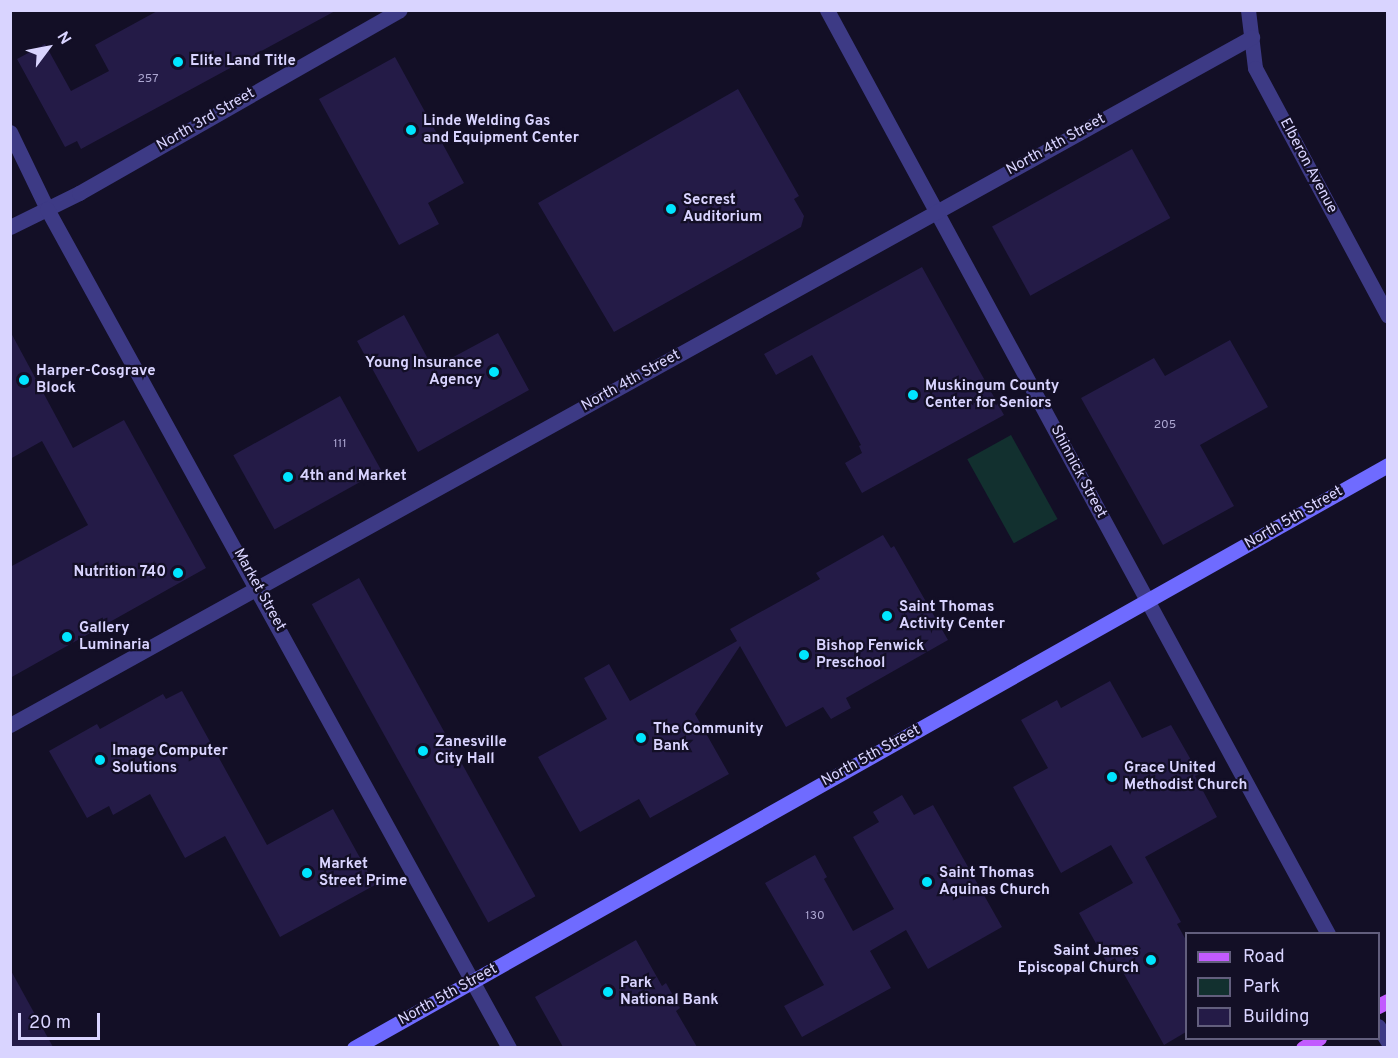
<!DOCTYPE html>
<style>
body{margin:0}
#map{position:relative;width:1398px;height:1058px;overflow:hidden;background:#130f26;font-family:Overpass,sans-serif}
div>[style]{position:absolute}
.green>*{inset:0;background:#12302f;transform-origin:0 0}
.building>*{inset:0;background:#241b47;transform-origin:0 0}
.minor>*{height:15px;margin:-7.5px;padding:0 7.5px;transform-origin:7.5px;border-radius:7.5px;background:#3d3a85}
.tertiary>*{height:15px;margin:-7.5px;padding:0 7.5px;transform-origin:7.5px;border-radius:7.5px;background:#3d3a85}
.secondary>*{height:15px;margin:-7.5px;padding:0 7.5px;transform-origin:7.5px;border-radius:7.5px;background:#6f6bff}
.primary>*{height:15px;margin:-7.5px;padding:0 7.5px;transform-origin:7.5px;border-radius:7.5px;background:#c25bff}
.dots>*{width:16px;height:16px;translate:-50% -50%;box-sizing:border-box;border:3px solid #130f26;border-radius:50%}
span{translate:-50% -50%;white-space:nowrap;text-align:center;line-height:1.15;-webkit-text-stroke:4.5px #130f26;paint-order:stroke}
.number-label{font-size:12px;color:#aca6d1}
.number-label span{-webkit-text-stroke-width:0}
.poi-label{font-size:15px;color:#d9d4ff;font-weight:700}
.left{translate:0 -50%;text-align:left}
.right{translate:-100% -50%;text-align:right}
.street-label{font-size:15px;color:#d9d4ff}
.frame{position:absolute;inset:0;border:12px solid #d9d4ff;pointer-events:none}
.legend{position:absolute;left:1185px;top:932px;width:195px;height:108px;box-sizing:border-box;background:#130f26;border:2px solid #625e7d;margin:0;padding:8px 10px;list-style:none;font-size:18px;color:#d9d4ff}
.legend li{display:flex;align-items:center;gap:12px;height:30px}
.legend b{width:30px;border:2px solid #625e7d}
.north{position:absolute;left:18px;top:18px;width:60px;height:60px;-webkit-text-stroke:4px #130f26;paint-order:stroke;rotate:58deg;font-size:16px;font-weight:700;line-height:24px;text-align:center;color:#d9d4ff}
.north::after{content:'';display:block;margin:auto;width:21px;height:27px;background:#d9d4ff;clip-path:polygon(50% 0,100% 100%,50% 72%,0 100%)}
.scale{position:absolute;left:18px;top:1013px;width:82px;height:27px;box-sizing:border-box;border:3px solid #d9d4ff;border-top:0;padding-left:8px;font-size:18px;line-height:21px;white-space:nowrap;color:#d9d4ff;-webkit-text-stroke:4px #130f26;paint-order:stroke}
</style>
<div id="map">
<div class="green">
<div style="left:1011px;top:435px;width:96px;height:50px;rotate:61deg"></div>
</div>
<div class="building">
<div style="clip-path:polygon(159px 10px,337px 10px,81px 149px,77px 141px,65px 147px,17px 59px,45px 44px,71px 91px,109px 71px,95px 45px)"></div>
<div style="clip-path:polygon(395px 57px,464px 183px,428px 203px,439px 224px,399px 245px,319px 99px)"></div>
<div style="clip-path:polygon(738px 89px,799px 196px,794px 199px,804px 216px,801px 227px,614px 332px,538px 203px)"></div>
<div style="left:1132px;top:149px;width:79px;height:160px;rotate:61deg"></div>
<div style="clip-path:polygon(922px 267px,1004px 415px,862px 493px,845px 463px,862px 453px,859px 446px,861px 445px,812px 355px,776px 375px,764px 354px)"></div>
<div style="clip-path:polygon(404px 315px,433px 368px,498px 333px,529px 390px,418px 452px,357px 341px)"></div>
<div style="clip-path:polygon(10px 331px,73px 448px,124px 420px,206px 568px,10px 678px,10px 567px,88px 525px,42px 441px,10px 459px)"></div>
<div style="clip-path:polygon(1230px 340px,1268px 407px,1200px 445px,1234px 506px,1163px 545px,1081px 398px,1154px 358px,1165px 376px)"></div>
<div style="left:340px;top:396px;width:85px;height:122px;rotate:61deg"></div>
<div style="clip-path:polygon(883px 535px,891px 548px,894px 546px,948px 640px,846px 698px,851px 708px,831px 719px,823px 707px,786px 727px,740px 646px,695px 714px,729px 774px,650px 818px,639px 799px,580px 832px,538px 757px,607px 719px,584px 678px,609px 664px,630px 701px,737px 641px,730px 629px,820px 579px,816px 573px)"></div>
<div style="left:359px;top:578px;width:364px;height:54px;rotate:61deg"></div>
<div style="clip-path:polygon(1110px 681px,1142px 738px,1171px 725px,1199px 774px,1195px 776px,1217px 817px,1145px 857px,1181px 922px,1177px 924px,1186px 940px,1186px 1032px,1164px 1045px,1115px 958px,1107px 963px,1079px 913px,1133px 883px,1111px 845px,1061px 873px,1013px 787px,1048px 768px,1021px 720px,1057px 700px,1061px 708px)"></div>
<div style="clip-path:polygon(182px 691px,267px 845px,333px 809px,375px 885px,280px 937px,225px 836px,185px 858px,150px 794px,113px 815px,109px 806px,87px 818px,49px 751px,97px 724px,100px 729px,163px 694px,166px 699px)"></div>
<div style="clip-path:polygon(902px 795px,914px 815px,933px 805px,1002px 927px,928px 969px,906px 930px,870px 951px,891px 988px,802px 1037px,784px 1006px,824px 985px,765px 883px,815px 855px,827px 877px,824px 879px,853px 931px,894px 909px,853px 837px,879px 822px,873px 812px)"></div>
<div style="clip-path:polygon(636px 940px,662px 986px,666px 983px,680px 1008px,676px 1011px,697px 1047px,563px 1047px,535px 997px)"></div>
<div style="clip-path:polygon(10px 969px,53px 1047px,10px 1047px)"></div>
</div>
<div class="minor">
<div style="left:827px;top:10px;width:1051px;rotate:61.53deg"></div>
<div style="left:1248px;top:10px;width:58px;rotate:83.1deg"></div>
<div style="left:1255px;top:68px;width:281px;rotate:61.8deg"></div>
<div style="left:10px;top:132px;width:85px;rotate:64.3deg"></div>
<div style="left:10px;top:227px;width:77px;rotate:-26.2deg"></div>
<div style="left:79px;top:193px;width:369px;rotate:-29.7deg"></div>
<div style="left:10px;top:725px;width:1420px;rotate:-28.98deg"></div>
<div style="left:1378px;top:1026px;width:19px;rotate:58deg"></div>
</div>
<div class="tertiary">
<div style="left:47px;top:209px;width:958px;rotate:61.16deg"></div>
</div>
<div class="secondary">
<div style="left:354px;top:1048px;width:1187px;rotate:-29.42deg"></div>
</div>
<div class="primary">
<div style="left:1378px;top:1006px;width:11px;rotate:-27deg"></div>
<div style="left:1303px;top:1048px;width:19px;rotate:-32deg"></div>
</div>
<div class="dots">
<div style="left:178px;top:62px;background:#00e5ff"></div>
<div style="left:411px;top:130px;background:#00e5ff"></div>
<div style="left:671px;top:209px;background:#00e5ff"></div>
<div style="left:494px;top:372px;background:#00e5ff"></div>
<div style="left:24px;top:380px;background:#00e5ff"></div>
<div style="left:913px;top:395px;background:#00e5ff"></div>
<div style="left:288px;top:477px;background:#00e5ff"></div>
<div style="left:178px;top:573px;background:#00e5ff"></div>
<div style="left:887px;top:616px;background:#00e5ff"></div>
<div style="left:67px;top:637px;background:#00e5ff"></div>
<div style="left:804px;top:655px;background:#00e5ff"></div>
<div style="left:641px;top:738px;background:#00e5ff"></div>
<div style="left:423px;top:751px;background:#00e5ff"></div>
<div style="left:100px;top:760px;background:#00e5ff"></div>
<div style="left:1112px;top:777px;background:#00e5ff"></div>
<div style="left:307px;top:873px;background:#00e5ff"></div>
<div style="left:927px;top:882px;background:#00e5ff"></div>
<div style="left:1151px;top:960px;background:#00e5ff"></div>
<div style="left:608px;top:992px;background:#00e5ff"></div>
</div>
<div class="number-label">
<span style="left:148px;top:80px">257</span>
<span style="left:1165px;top:426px">205</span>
<span style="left:340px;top:445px">111</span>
<span style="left:815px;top:917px">130</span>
</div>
<div class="poi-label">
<span class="left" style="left:190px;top:62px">Elite Land Title</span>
<span class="left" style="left:423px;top:130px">Linde Welding Gas<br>and Equipment Center</span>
<span class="left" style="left:683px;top:209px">Secrest<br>Auditorium</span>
<span class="right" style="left:482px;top:372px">Young Insurance<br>Agency</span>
<span class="left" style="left:36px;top:380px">Harper-Cosgrave<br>Block</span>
<span class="left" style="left:925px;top:395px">Muskingum County<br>Center for Seniors</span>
<span class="left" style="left:300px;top:477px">4th and Market</span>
<span class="right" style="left:166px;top:573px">Nutrition 740</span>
<span class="left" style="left:899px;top:616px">Saint Thomas<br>Activity Center</span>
<span class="left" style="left:79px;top:637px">Gallery<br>Luminaria</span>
<span class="left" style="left:816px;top:655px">Bishop Fenwick<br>Preschool</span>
<span class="left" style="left:653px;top:738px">The Community<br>Bank</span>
<span class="left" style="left:435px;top:751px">Zanesville<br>City Hall</span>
<span class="left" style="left:112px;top:760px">Image Computer<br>Solutions</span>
<span class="left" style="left:1124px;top:777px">Grace United<br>Methodist Church</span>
<span class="left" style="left:319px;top:873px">Market<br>Street Prime</span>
<span class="left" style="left:939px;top:882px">Saint Thomas<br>Aquinas Church</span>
<span class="right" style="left:1139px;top:960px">Saint James<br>Episcopal Church</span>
<span class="left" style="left:620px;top:992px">Park<br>National Bank</span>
</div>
<div class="street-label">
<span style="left:206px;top:120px;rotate:-30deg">North 3rd Street</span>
<span style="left:1056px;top:145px;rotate:-29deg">North 4th Street</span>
<span style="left:1308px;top:166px;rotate:62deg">Elberon Avenue</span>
<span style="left:631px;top:381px;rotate:-29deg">North 4th Street</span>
<span style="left:1078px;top:472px;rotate:62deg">Shinnick Street</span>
<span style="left:1294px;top:518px;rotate:-30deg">North 5th Street</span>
<span style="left:259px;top:590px;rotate:61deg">Market Street</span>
<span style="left:871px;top:756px;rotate:-29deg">North 5th Street</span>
<span style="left:448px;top:995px;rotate:-29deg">North 5th Street</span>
</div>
<div class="frame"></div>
<ul class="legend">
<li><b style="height:8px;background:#c25bff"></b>Road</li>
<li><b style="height:16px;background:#12302f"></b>Park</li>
<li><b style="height:16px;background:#241b47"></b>Building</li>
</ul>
<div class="north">N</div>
<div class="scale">20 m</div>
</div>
